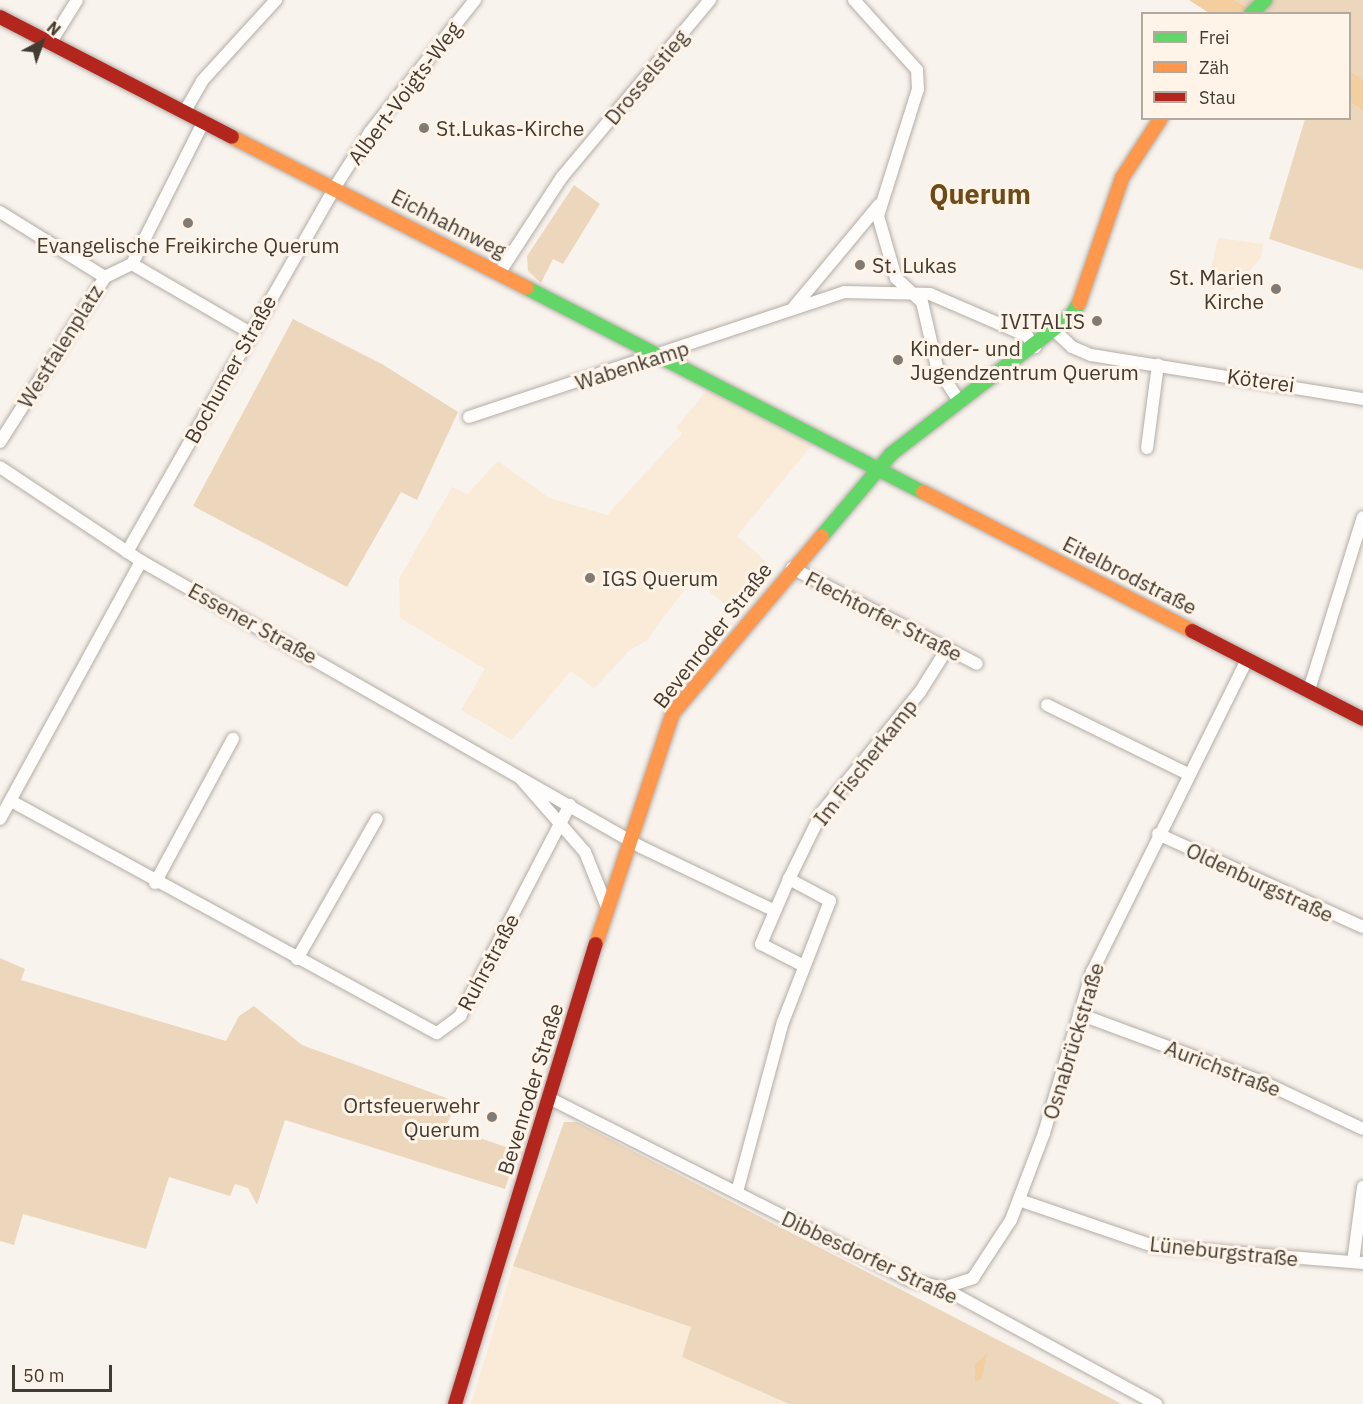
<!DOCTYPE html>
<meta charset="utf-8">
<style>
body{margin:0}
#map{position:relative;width:1363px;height:1404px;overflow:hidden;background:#f9f3ed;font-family:"IBM Plex Sans",sans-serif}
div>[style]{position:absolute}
.built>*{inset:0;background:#faebd9}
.green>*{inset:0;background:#ecd7bc}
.water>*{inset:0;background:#f3cf9f}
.roads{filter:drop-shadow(0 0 2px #b3ada7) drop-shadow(0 0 2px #b3ada7)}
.street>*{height:12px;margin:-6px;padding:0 6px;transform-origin:6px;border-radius:6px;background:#fefdfc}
.fast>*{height:14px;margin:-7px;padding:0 7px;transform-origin:7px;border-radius:7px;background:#63d668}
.slow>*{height:14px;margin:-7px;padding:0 7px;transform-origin:7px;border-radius:7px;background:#ff974d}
.jam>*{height:14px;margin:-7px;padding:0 7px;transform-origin:7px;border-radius:7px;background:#b3261e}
.dots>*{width:16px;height:16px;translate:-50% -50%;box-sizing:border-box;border:3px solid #fff4e7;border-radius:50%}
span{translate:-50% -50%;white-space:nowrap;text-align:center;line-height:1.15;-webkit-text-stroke:6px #fff4e7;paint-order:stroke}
.street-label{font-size:21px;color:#423b32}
.poi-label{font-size:21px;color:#423b32}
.left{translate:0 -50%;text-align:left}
.right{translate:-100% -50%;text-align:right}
.district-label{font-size:27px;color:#6d4b18;font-weight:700}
.legend{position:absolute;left:1141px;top:12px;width:210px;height:108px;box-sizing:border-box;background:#fff4e7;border:2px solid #b3aa9f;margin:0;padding:8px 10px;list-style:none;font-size:18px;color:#423b32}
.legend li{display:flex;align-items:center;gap:12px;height:30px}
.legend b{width:30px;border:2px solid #b3aa9f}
.north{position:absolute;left:12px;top:12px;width:60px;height:60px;-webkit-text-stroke:4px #fff4e7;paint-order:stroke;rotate:41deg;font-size:16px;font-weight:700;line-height:24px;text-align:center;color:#423b32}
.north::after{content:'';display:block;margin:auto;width:21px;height:27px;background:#423b32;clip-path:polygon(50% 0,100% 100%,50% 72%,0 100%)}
.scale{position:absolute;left:12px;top:1365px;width:100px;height:27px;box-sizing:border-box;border:3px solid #423b32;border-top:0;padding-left:8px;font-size:18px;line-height:21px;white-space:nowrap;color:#423b32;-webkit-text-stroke:4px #fff4e7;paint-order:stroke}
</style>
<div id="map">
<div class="built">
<div style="clip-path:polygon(1218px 238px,1263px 244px,1261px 258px,1233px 290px,1207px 286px)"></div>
<div style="clip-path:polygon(707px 390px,812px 445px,737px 536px,769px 564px,731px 609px,710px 592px,707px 578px,698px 571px,647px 640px,629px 651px,594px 689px,571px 671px,512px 740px,461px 710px,485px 669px,400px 618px,399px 579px,452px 487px,467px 494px,498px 461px,549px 498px,607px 515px,682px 433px,676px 428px)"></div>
<div style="clip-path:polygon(513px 1266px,692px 1327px,682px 1357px,789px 1404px,471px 1404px)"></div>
</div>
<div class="green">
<div style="clip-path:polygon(1235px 0,1363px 0,1363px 79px,1350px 71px,1350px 14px,1257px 13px)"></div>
<div style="clip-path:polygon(1350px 102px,1363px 111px,1363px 270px,1269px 239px,1305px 119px,1350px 118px)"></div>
<div style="clip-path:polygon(574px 185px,600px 204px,563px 264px,553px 259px,541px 283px,528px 271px,527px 256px)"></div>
<div style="clip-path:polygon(293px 319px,382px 364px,458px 412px,417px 500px,401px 492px,347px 587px,193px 506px)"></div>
<div style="clip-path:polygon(0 958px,25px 969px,21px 980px,226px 1041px,239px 1016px,254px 1006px,302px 1045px,457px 1102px,446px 1126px,517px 1151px,505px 1189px,285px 1120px,257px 1205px,248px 1188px,235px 1184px,230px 1196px,169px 1177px,146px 1249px,23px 1214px,14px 1245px,0 1241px)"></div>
<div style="clip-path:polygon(564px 1122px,577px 1122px,1122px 1404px,789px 1404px,682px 1357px,691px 1327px,513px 1266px)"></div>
</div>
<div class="water">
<div style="clip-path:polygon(1189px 0,1235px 0,1257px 13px,1209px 13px)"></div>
<div style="clip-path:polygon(1350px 71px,1363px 79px,1363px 111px,1350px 102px)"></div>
<div style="clip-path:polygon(987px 1352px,982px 1378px,975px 1382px,975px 1365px)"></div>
</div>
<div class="roads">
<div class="street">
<div style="left:854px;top:0;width:94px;rotate:48deg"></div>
<div style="left:917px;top:70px;width:19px;rotate:87deg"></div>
<div style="left:918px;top:89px;width:133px;rotate:107.5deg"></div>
<div style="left:878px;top:216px;width:65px;rotate:73.8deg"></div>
<div style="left:896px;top:278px;width:35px;rotate:43deg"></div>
<div style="left:922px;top:302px;width:67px;rotate:77deg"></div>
<div style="left:937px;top:367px;width:38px;rotate:57deg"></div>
<div style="left:51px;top:42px;width:49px;rotate:-58.2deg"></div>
<div style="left:185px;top:111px;width:34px;rotate:-60deg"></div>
<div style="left:202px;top:81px;width:110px;rotate:-47.6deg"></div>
<div style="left:0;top:212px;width:123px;rotate:31.8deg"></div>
<div style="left:132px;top:264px;width:135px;rotate:30.2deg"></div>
<div style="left:500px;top:272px;width:113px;rotate:-56.9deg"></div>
<div style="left:562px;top:177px;width:231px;rotate:-50.1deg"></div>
<div style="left:794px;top:307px;width:133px;rotate:-50.2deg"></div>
<div style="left:1056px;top:332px;width:22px;rotate:43deg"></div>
<div style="left:1072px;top:347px;width:21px;rotate:23deg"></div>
<div style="left:1091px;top:355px;width:276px;rotate:9.2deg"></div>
<div style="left:469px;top:417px;width:395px;rotate:-18.4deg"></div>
<div style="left:844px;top:292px;width:86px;rotate:1.3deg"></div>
<div style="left:930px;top:294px;width:106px;rotate:23.4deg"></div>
<div style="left:1027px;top:336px;width:14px;rotate:54deg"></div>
<div style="left:0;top:442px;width:196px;rotate:-57.5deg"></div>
<div style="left:105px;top:277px;width:30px;rotate:-26deg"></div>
<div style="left:132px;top:264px;width:160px;rotate:-63.3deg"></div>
<div style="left:1147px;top:448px;width:84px;rotate:-82.5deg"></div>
<div style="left:0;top:467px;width:169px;rotate:33.7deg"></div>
<div style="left:141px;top:561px;width:576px;rotate:29.77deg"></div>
<div style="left:641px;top:847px;width:146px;rotate:25.5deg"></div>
<div style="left:127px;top:552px;width:420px;rotate:-60.3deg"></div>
<div style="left:335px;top:187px;width:65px;rotate:-57.5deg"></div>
<div style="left:370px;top:132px;width:169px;rotate:-51.5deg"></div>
<div style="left:792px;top:568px;width:208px;rotate:27.4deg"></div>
<div style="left:1309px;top:690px;width:181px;rotate:-72.7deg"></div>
<div style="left:1047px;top:705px;width:157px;rotate:26.1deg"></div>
<div style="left:521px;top:779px;width:97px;rotate:48.8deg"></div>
<div style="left:585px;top:852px;width:59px;rotate:68.2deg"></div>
<div style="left:11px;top:801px;width:485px;rotate:28.6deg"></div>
<div style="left:437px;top:1033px;width:29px;rotate:-36deg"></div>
<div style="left:460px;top:1016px;width:238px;rotate:-62.5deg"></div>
<div style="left:0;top:819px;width:294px;rotate:-61.3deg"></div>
<div style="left:1158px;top:834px;width:225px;rotate:24.4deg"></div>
<div style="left:789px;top:879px;width:75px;rotate:-63.8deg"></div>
<div style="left:822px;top:812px;width:155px;rotate:-50.8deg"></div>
<div style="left:920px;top:692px;width:51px;rotate:-57.9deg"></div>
<div style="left:155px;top:883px;width:164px;rotate:-61.6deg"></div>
<div style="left:297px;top:959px;width:161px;rotate:-60.3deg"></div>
<div style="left:1079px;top:1014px;width:196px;rotate:20.3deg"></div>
<div style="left:1263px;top:1082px;width:110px;rotate:25.2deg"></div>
<div style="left:549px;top:1098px;width:403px;rotate:26.8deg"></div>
<div style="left:909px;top:1280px;width:35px;rotate:13deg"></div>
<div style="left:943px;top:1288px;width:243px;rotate:28.6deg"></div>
<div style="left:737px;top:1192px;width:176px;rotate:-74.9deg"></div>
<div style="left:783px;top:1022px;width:130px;rotate:-68.8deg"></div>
<div style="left:830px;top:901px;width:47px;rotate:-151.8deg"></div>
<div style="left:789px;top:879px;width:71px;rotate:113.3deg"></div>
<div style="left:761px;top:944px;width:46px;rotate:27.1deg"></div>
<div style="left:1019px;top:1200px;width:142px;rotate:18.9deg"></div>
<div style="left:1153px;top:1246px;width:211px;rotate:4.6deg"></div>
<div style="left:1353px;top:1262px;width:76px;rotate:-82.4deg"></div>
<div style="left:943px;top:1288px;width:32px;rotate:-18deg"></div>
<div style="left:973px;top:1278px;width:69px;rotate:-56.8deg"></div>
<div style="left:1011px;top:1220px;width:93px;rotate:-69.2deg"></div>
<div style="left:1044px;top:1133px;width:168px;rotate:-73.4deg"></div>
<div style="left:1092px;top:972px;width:348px;rotate:-63.6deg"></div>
</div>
<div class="fast">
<div style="left:1251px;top:14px;width:20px;rotate:-45deg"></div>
<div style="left:527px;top:288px;width:445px;rotate:27.3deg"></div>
<div style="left:822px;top:536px;width:107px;rotate:-49.9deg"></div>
<div style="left:891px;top:454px;width:228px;rotate:-37.5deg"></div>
<div style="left:1072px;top:315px;width:14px;rotate:-60deg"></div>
</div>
<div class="slow">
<div style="left:232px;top:137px;width:331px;rotate:27.1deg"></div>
<div style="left:1079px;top:303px;width:132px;rotate:-71deg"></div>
<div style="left:1122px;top:178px;width:72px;rotate:-57deg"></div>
<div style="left:923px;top:492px;width:303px;rotate:27.3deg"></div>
<div style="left:596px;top:944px;width:243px;rotate:-71.6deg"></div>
<div style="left:673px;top:713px;width:231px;rotate:-49.9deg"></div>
</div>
<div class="jam">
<div style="left:0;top:17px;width:261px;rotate:27.3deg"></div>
<div style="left:1192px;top:631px;width:192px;rotate:27.2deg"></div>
<div style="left:455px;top:1404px;width:481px;rotate:-73deg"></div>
</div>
</div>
<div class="dots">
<div style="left:424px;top:128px;background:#827b73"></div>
<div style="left:188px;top:223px;background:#827b73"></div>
<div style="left:860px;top:265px;background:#827b73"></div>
<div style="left:1276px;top:289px;background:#827b73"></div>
<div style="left:1097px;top:321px;background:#827b73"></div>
<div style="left:898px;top:360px;background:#827b73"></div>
<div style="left:590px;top:578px;background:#827b73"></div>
<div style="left:492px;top:1117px;background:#827b73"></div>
</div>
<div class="street-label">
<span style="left:646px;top:77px;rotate:-50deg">Drosselstieg</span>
<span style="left:404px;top:93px;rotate:-53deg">Albert-Voigts-Weg</span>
<span style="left:449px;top:223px;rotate:27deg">Eichhahnweg</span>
<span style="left:60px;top:346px;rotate:-58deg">Westfalenplatz</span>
<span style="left:632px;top:365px;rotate:-18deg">Wabenkamp</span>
<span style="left:230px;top:369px;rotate:-61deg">Bochumer Straße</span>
<span style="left:1261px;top:380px;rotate:8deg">Köterei</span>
<span style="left:1130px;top:575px;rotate:27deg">Eitelbrodstraße</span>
<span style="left:884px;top:616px;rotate:27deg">Flechtorfer Straße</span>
<span style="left:253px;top:623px;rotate:29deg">Essener Straße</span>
<span style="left:712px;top:635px;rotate:-52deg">Bevenroder Straße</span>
<span style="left:865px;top:762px;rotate:-52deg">Im Fischerkamp</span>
<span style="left:1260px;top:882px;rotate:25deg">Oldenburgstraße</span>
<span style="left:488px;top:962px;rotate:-62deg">Ruhrstraße</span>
<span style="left:1073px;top:1041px;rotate:-73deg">Osnabrückstraße</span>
<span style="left:1223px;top:1068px;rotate:21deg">Aurichstraße</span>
<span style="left:530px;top:1089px;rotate:-73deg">Bevenroder Straße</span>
<span style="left:1224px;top:1251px;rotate:6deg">Lüneburgstraße</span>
<span style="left:870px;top:1257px;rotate:25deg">Dibbesdorfer Straße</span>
</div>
<div class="poi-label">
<span class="left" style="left:436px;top:128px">St.Lukas-Kirche</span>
<span style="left:188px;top:245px">Evangelische Freikirche Querum</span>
<span class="left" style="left:872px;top:265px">St. Lukas</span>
<span class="right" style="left:1264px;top:289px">St. Marien<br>Kirche</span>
<span class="right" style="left:1085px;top:321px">IVITALIS</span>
<span class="left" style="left:910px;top:360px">Kinder- und<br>Jugendzentrum Querum</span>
<span class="left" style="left:602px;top:578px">IGS Querum</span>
<span class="right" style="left:480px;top:1117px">Ortsfeuerwehr<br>Querum</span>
</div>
<div class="district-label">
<span style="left:980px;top:194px">Querum</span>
</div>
<ul class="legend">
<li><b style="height:8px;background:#63d668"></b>Frei</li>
<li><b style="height:8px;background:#ff974d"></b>Zäh</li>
<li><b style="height:8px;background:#b3261e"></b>Stau</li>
</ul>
<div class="north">N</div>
<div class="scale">50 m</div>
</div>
